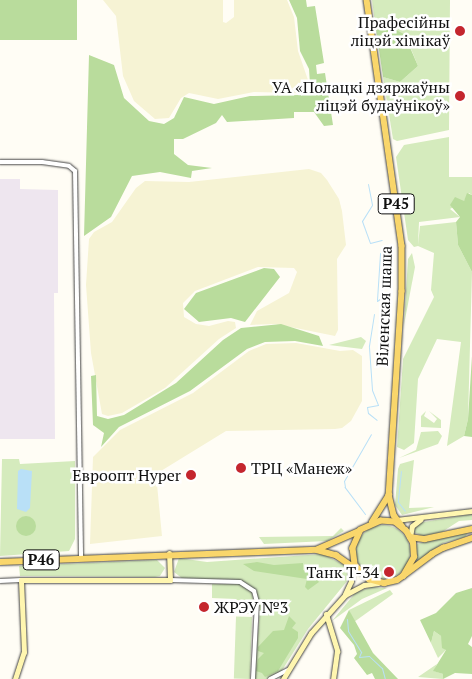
<!DOCTYPE html>
<meta charset="utf-8">
<style>
body{margin:0}
#map{position:relative;width:472px;height:679px;overflow:hidden;background:#fffdf5;font-family:"PT Serif",serif}
div>[style]{position:absolute}
.industrial>*{inset:0;background:#eee6ef}
.farmland>*{inset:0;background:#f6f3d4}
.green>*{inset:0;background:#d5ebbd;transform-origin:0 0}
.round{border-radius:50%}
.forest>*{inset:0;background:#b9dc9c;transform-origin:0 0}
.water>*{inset:0;background:#b9e0f7}
.stream>*{height:1px;margin:-0.5px;padding:0 0.5px;transform-origin:0.5px;border-radius:0.5px;background:#b9e0f7}
.roads{filter:drop-shadow(0 0 1px #444) drop-shadow(0 0 1px #444)}
.street>*{height:4px;margin:-2px;padding:0 2px;transform-origin:2px;border-radius:2px;background:#fff}
.secondary>*{height:5px;margin:-2.5px;padding:0 2.5px;transform-origin:2.5px;border-radius:2.5px;background:#fff6b0}
.primary>*{height:5.5px;margin:-2.75px;padding:0 2.75px;transform-origin:2.75px;border-radius:2.75px;background:#f9d66b}
.dots>*{width:14px;height:14px;translate:-50% -50%;box-sizing:border-box;border:2px solid #fff;border-radius:50%}
span{translate:-50% -50%;white-space:nowrap;text-align:center;line-height:1.15;-webkit-text-stroke:5px #fff;paint-order:stroke}
.shield-label span{padding:1px 4px;background:#fff;border:1px solid;border-radius:4px;-webkit-text-stroke-width:0}
.shield-label{font-size:15px;color:#111;font-weight:700}
.poi-label{font-size:16px;color:#111}
.right{translate:-100% -50%;text-align:right}
.left{translate:0 -50%;text-align:left}
.street-label{font-size:16px;color:#111}
</style>
<div id="map">
<div class="industrial">
<div style="clip-path:polygon(0 179px,20px 179px,20px 189px,58px 190px,58px 293px,54px 293px,55px 439px,0 439px)"></div>
</div>
<div class="farmland">
<div style="clip-path:polygon(103px 0,223px 0,223px 22px,226px 23px,234px 17px,234px 0,287px 0,294px 17px,298px 51px,308px 80px,304px 89px,297px 93px,254px 92px,218px 99px,189px 93px,181px 98px,169px 118px,155px 119px,134px 101px,123px 76px,116px 16px)"></div>
<div style="clip-path:polygon(309px 169px,321px 173px,327px 180px,339px 199px,342px 211px,346px 245px,337px 259px,338px 330px,335px 336px,276px 324px,250px 325px,257px 311px,289px 293px,297px 272px,294px 268px,258px 267px,195px 291px,183px 303px,184px 317px,196px 324px,209px 326px,228px 321px,235px 322px,236px 328px,219px 339px,165px 388px,122px 413px,108px 416px,102px 414px,91px 353px,86px 285px,89px 239px,94px 232px,112px 222px,136px 188px,145px 181px,189px 182px)"></div>
<div style="clip-path:polygon(296px 343px,340px 351px,353px 350px,362px 356px,362px 401px,351px 421px,342px 428px,335px 429px,226px 431px,156px 474px,162px 536px,90px 544px,93px 457px,120px 430px,193px 393px,249px 351px,266px 344px)"></div>
</div>
<div class="green">
<div style="clip-path:polygon(372px 0,450px 0,449px 130px,397px 141px,393px 139px,383px 77px,400px 82px,418px 66px,409px 44px,391px 27px,375px 23px)"></div>
<div style="clip-path:polygon(449px 137px,449px 177px,472px 177px,472px 195px,469px 193px,464px 201px,450px 209px,460px 217px,419px 222px,418px 245px,420px 226px,456px 222px,458px 245px,472px 272px,468px 419px,464px 436px,447px 446px,461px 342px,437px 339px,418px 379px,414px 443px,404px 450px,397px 447px,403px 359px,434px 297px,431px 290px,434px 253px,418px 246px,414px 247px,408px 240px,396px 157px,404px 145px)"></div>
<div style="clip-path:polygon(412px 253px,415px 267px,404px 325px,408px 259px)"></div>
<div style="clip-path:polygon(361px 337px,366px 341px,362px 349px,329px 345px)"></div>
<div style="clip-path:polygon(426px 411px,424px 416px,434px 423px,437px 419px,429px 411px,441px 420px,441px 428px,421px 427px,421px 416px)"></div>
<div style="clip-path:polygon(438px 431px,442px 436px,438px 444px,399px 458px,416px 450px,421px 432px)"></div>
<div style="clip-path:polygon(2px 459px,19px 459px,20px 464px,75px 461px,75px 539px,69px 551px,0 556px)"></div>
<div style="clip-path:polygon(414px 460px,409px 508px,434px 507px,402px 515px,395px 505px,398px 469px,400px 464px)"></div>
<div style="clip-path:polygon(472px 514px,472px 520px,459px 521px,442px 532px,423px 536px,413px 532px,418px 523px)"></div>
<div class="round" style="left:356px;top:525px;width:54px;height:54px"></div>
<div style="clip-path:polygon(341px 528px,344px 531px,327px 541px,264px 544px,259px 537px,333px 536px)"></div>
<div style="clip-path:polygon(469px 531px,465px 537px,443px 543px,417px 561px,417px 544px)"></div>
<div style="clip-path:polygon(323px 554px,346px 566px,348px 580px,308px 629px,281px 672px,267px 679px,254px 679px,260px 609px,256px 590px,240px 580px,183px 579px,174px 572px,179px 558px,207px 562px)"></div>
<div style="clip-path:polygon(157px 560px,165px 568px,160px 576px,155px 577px,20px 576px,19px 566px)"></div>
<div style="clip-path:polygon(212px 584px,240px 584px,252px 592px,255px 614px,242px 614px,242px 604px,236px 599px,212px 598px)"></div>
<div style="clip-path:polygon(372px 587px,387px 588px,362px 599px,332px 621px,356px 592px)"></div>
<div style="clip-path:polygon(390px 590px,393px 594px,354px 622px,349px 610px)"></div>
<div style="left:252px;top:617px;width:62px;height:16px;rotate:92deg"></div>
<div style="clip-path:polygon(434px 631px,441px 636px,446px 650px,438px 658px,431px 643px)"></div>
<div style="clip-path:polygon(437px 664px,434px 671px,443px 674px,443px 679px,418px 677px)"></div>
</div>
<div class="forest">
<div style="left:0;top:0;width:77px;height:40px"></div>
<div style="clip-path:polygon(289px 0,306px 0,307px 7px,315px 6px,324px 63px,316px 65px,317px 74px,325px 73px,333px 125px,324px 126px,314px 112px,294px 112px,294px 118px,227px 122px,222px 115px,216px 123px,183px 139px,174px 139px,174px 154px,188px 165px,212px 168px,192px 171px,191px 178px,160px 172px,132px 176px,111px 217px,84px 236px,89px 55px,114px 65px,124px 98px,149px 121px,164px 124px,174px 118px,184px 97px,214px 104px,250px 96px,299px 95px,310px 84px,309px 69px,300px 51px,297px 18px)"></div>
<div style="clip-path:polygon(375px 23px,391px 27px,409px 37px,409px 45px,418px 66px,400px 82px,383px 77px)"></div>
<div style="clip-path:polygon(467px 193px,472px 195px,472px 272px,458px 245px,456px 222px,460px 217px,450px 205px,455px 197px,464px 201px)"></div>
<div style="clip-path:polygon(264px 268px,274px 269px,280px 277px,245px 322px,231px 318px,199px 322px,184px 309px,196px 293px)"></div>
<div style="clip-path:polygon(281px 324px,319px 336px,323px 346px,295px 341px,265px 342px,247px 349px,190px 391px,119px 427px,101px 447px,104px 433px,93px 425px,91px 376px,96px 375px,97px 416px,108px 419px,124px 415px,176px 383px,223px 340px,241px 328px)"></div>
<div style="clip-path:polygon(472px 356px,472px 437px,464px 436px,468px 419px)"></div>
<div class="round" style="left:16px;top:516px;width:20px;height:20px"></div>
<div style="clip-path:polygon(257px 562px,274px 565px,303px 563px,303px 570px,313px 574px,319px 582px,308px 590px,305px 587px,307px 579px,254px 571px,243px 564px)"></div>
<div style="clip-path:polygon(472px 588px,472px 636px,468px 644px,472px 647px,472px 674px,455px 673px,443px 679px,443px 674px,433px 671px,446px 650px,442px 648px,441px 636px,434px 631px,431px 643px,420px 620px,436px 613px,456px 593px)"></div>
<div style="clip-path:polygon(349px 610px,373px 653px,398px 679px,375px 679px,372px 673px,367px 675px,354px 658px,357px 654px,354px 645px,340px 628px)"></div>
<div style="clip-path:polygon(289px 616px,296px 623px,292px 628px,298px 632px,298px 638px,278px 671px,265px 677px,262px 673px,256px 671px,258px 659px,264px 653px,258px 651px,258px 647px,273px 631px,284px 630px)"></div>
</div>
<div class="water">
<div style="clip-path:polygon(21px 469px,32px 471px,30px 508px,26px 512px,17px 509px,18px 471px)"></div>
</div>
<div class="stream">
<div style="left:368px;top:184px;width:21px;rotate:79deg"></div>
<div style="left:372px;top:205px;width:19px;rotate:122deg"></div>
<div style="left:362px;top:221px;width:23px;rotate:70deg"></div>
<div style="left:370px;top:243px;width:12px;rotate:-14deg"></div>
<div style="left:377px;top:300px;width:47px;rotate:-86.3deg"></div>
<div style="left:377px;top:301px;width:5px;rotate:-37deg"></div>
<div style="left:381px;top:298px;width:45px;rotate:-86.2deg"></div>
<div style="left:374px;top:314px;width:33px;rotate:99deg"></div>
<div style="left:369px;top:347px;width:43px;rotate:86deg"></div>
<div style="left:372px;top:390px;width:16px;rotate:68deg"></div>
<div style="left:378px;top:405px;width:11px;rotate:170deg"></div>
<div style="left:367px;top:407px;width:6px;rotate:81deg"></div>
<div style="left:368px;top:413px;width:11px;rotate:38deg"></div>
<div style="left:401px;top:471px;width:31px;rotate:96deg"></div>
<div style="left:398px;top:502px;width:11px;rotate:52deg"></div>
<div style="left:365px;top:514px;width:34px;rotate:-127deg"></div>
<div style="left:345px;top:487px;width:6px;rotate:-99deg"></div>
<div style="left:344px;top:481px;width:54px;rotate:-60.1deg"></div>
<div style="left:347px;top:619px;width:12px;rotate:85deg"></div>
<div style="left:348px;top:631px;width:25px;rotate:58deg"></div>
<div style="left:361px;top:652px;width:5px;rotate:112deg"></div>
<div style="left:359px;top:657px;width:10px;rotate:-6deg"></div>
<div style="left:369px;top:656px;width:18px;rotate:43deg"></div>
<div style="left:382px;top:668px;width:11px;rotate:75deg"></div>
</div>
<div class="roads">
<div class="street">
<div style="left:0;top:162px;width:42px"></div>
<div style="left:42px;top:162px;width:27px;rotate:8deg"></div>
<div style="left:69px;top:166px;width:8px;rotate:40deg"></div>
<div style="left:75px;top:171px;width:387px;rotate:89.1deg"></div>
<div style="left:170px;top:580px;width:70px;rotate:1.6deg"></div>
<div style="left:240px;top:582px;width:17px;rotate:33deg"></div>
<div style="left:254px;top:591px;width:11px;rotate:75deg"></div>
<div style="left:257px;top:602px;width:77px;rotate:93deg"></div>
<div style="left:0;top:581px;width:21px;rotate:-3deg"></div>
<div style="left:270px;top:679px;width:20px;rotate:-27deg"></div>
</div>
<div class="secondary">
<div style="left:396px;top:520px;width:77px;rotate:-6.8deg"></div>
<div style="left:410px;top:537px;width:11px;rotate:-80deg"></div>
<div style="left:412px;top:526px;width:11px;rotate:-38deg"></div>
<div style="left:345px;top:594px;width:14px;rotate:-65deg"></div>
<div style="left:351px;top:581px;width:17px;rotate:-87deg"></div>
<div style="left:326px;top:614px;width:39px;rotate:73deg"></div>
<div style="left:337px;top:651px;width:28px;rotate:98deg"></div>
<div style="left:15px;top:679px;width:28px;rotate:-72deg"></div>
<div style="left:24px;top:652px;width:72px;rotate:-92.4deg"></div>
<div style="left:21px;top:580px;width:149px"></div>
<div style="left:170px;top:580px;width:27px;rotate:-92deg"></div>
<div style="left:283px;top:679px;width:54px;rotate:-58.7deg"></div>
<div style="left:311px;top:633px;width:51px;rotate:-48.2deg"></div>
<div style="left:345px;top:595px;width:21px;rotate:-28deg"></div>
<div style="left:364px;top:585px;width:14px;rotate:-8deg"></div>
</div>
<div class="primary">
<div style="left:367px;top:0;width:248px;rotate:81.9deg"></div>
<div style="left:402px;top:246px;width:45px;rotate:90deg"></div>
<div style="left:402px;top:291px;width:204px;rotate:93.6deg"></div>
<div style="left:389px;top:495px;width:21px;rotate:76deg"></div>
<div style="left:394px;top:515px;width:14px;rotate:54deg"></div>
<div style="left:372px;top:522px;width:32px;rotate:-58deg"></div>
<div style="left:410px;top:537px;width:15px;rotate:8deg"></div>
<div style="left:425px;top:539px;width:48px;rotate:-12deg"></div>
<div style="left:318px;top:549px;width:45px;rotate:-23.7deg"></div>
<div style="left:0;top:562px;width:317px;rotate:-2.2deg"></div>
<div style="left:317px;top:550px;width:20px;rotate:15deg"></div>
<div style="left:336px;top:555px;width:28px;rotate:35deg"></div>
<div style="left:403px;top:576px;width:22px;rotate:-60deg"></div>
<div style="left:414px;top:557px;width:14px;rotate:-94deg"></div>
<div style="left:413px;top:543px;width:14px;rotate:-120deg"></div>
<div style="left:406px;top:531px;width:14px;rotate:-141deg"></div>
<div style="left:395px;top:522px;width:14px;rotate:-176deg"></div>
<div style="left:381px;top:521px;width:22px;rotate:156deg"></div>
<div style="left:361px;top:530px;width:20px;rotate:114deg"></div>
<div style="left:353px;top:548px;width:17px;rotate:83deg"></div>
<div style="left:355px;top:565px;width:20px;rotate:45deg"></div>
<div style="left:369px;top:579px;width:16px;rotate:15deg"></div>
<div style="left:384px;top:583px;width:13px;rotate:-13deg"></div>
<div style="left:397px;top:580px;width:7px;rotate:-34deg"></div>
<div style="left:403px;top:576px;width:36px;rotate:-37deg"></div>
<div style="left:432px;top:554px;width:13px;rotate:-29deg"></div>
<div style="left:443px;top:548px;width:31px;rotate:-19deg"></div>
</div>
</div>
<div class="dots">
<div style="left:460px;top:31px;background:#c4262e"></div>
<div style="left:460px;top:96px;background:#c4262e"></div>
<div style="left:241px;top:468px;background:#c4262e"></div>
<div style="left:191px;top:475px;background:#c4262e"></div>
<div style="left:389px;top:572px;background:#c4262e"></div>
<div style="left:204px;top:607px;background:#c4262e"></div>
</div>
<div class="shield-label">
<span style="left:396px;top:204px">Р45</span>
<span style="left:41px;top:560px">Р46</span>
</div>
<div class="poi-label">
<span class="right" style="left:450px;top:31px">Прафесійны<br>ліцэй хімікаў</span>
<span class="right" style="left:450px;top:96px">УА «Полацкі дзяржаўны<br>ліцэй будаўнікоў»</span>
<span class="left" style="left:251px;top:468px">ТРЦ «Манеж»</span>
<span class="right" style="left:181px;top:475px">Евроопт Hyper</span>
<span class="right" style="left:379px;top:572px">Танк Т-34</span>
<span class="left" style="left:214px;top:607px">ЖРЭУ №3</span>
</div>
<div class="street-label">
<span style="left:384px;top:306px;rotate:-88deg">Віленская шаша</span>
</div>
</div>
